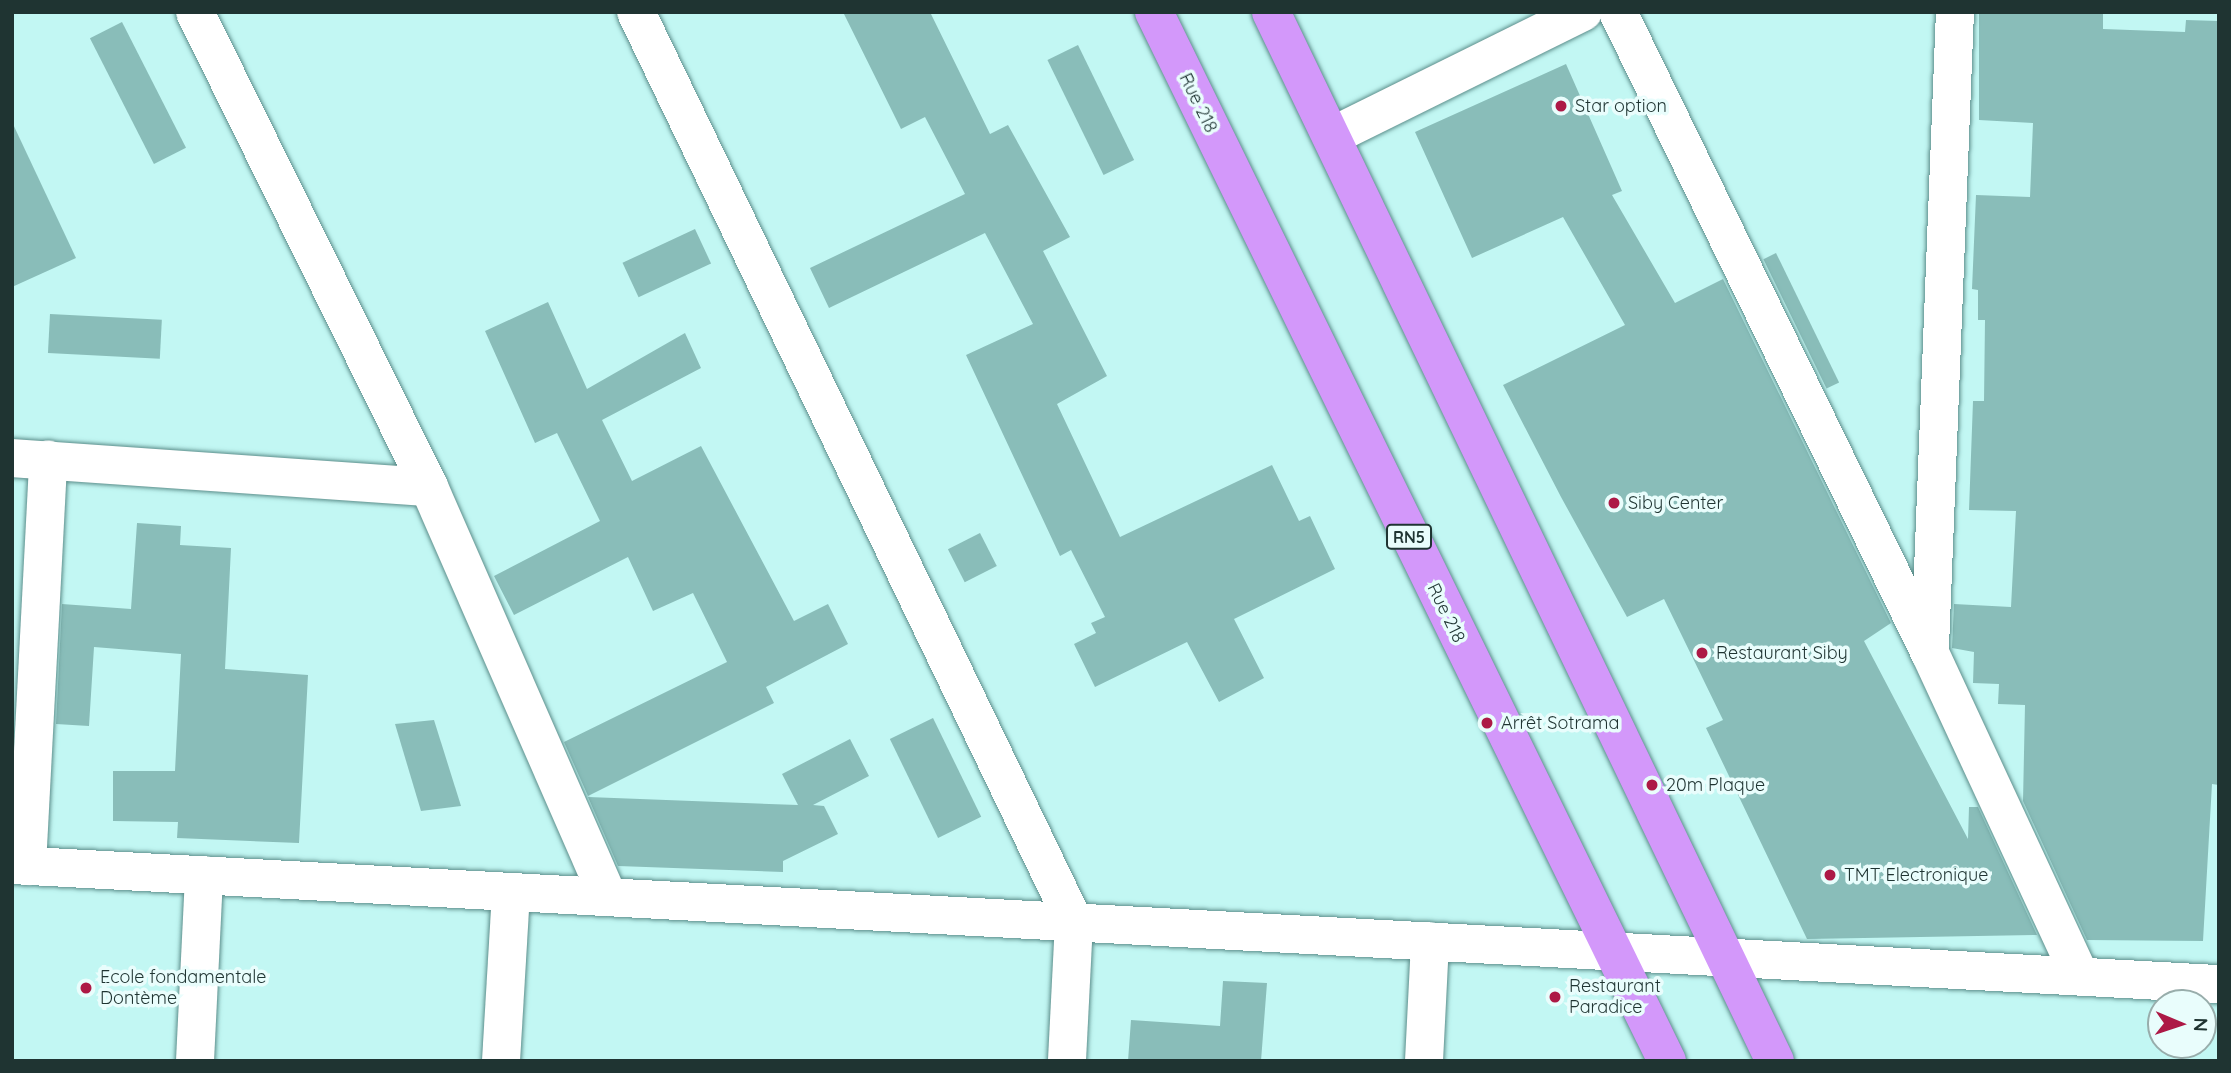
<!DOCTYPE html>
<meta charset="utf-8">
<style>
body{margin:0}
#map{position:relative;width:2231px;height:1073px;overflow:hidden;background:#c2f7f3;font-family:Quicksand,sans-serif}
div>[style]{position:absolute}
.building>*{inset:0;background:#89bdb9;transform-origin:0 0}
.roads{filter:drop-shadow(0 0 2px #5c8e8b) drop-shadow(0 0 2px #5c8e8b)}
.minor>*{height:38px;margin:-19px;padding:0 19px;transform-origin:19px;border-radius:19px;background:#fff}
.highway>*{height:38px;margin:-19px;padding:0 19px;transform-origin:19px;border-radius:19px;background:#d398fa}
.dots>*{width:19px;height:19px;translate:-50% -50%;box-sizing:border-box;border:4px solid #e9fdfc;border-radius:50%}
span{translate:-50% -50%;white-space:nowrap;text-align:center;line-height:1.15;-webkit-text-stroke:7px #e9fdfc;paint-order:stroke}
.shield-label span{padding:2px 5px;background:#e9fdfc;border:2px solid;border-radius:5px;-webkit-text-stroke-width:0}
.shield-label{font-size:16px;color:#1f3432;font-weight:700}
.street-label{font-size:18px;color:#1f3432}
.poi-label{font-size:18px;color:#1f3432}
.left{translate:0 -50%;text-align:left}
.frame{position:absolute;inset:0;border:14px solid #1f3432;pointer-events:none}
.north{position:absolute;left:2147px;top:989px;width:70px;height:70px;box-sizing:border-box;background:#e9fdfc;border:2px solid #98adab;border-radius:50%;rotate:92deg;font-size:19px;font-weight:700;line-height:28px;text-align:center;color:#1f3432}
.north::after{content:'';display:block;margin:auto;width:24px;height:32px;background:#ad1946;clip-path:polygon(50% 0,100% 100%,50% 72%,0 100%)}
</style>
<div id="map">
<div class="building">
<div style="clip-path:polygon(843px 12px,930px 12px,990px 134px,1008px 125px,1070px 237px,1043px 251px,1107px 376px,1057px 404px,1120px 537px,1272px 465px,1299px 521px,1310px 516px,1335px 569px,1234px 619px,1264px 678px,1219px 702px,1187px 642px,1095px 687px,1074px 644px,1096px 633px,1091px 623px,1105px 617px,1071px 550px,1060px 556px,966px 355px,1033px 324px,985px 233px,829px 308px,810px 268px,965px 194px,925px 117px,901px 129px)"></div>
<div style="clip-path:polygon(1979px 12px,2103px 14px,2103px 29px,2185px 32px,2186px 20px,2219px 21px,2219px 785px,2212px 784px,2203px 941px,2087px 940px,2023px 801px,2025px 705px,1998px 704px,1999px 684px,1973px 683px,1974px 652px,1952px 648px,1954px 604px,2011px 607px,2016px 511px,1969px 510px,1973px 401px,1984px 401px,1985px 320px,1978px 320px,1978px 290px,1972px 289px,1976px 195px,2030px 197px,2033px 123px,1979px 120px)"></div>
<div style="left:122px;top:22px;width:141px;height:36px;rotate:63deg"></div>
<div style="left:1078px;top:45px;width:128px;height:34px;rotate:64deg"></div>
<div style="clip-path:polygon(1566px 64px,1622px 191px,1612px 195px,1675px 303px,1723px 279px,1891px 623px,1864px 641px,1968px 839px,1969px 807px,1978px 807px,2037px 935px,1807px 939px,1706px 728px,1723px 720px,1664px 599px,1627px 617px,1561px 497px,1503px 385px,1625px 325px,1563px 217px,1472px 258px,1415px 132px)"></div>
<div style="clip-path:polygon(12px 122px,76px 258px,12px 287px)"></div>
<div style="left:695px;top:229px;width:38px;height:80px;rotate:65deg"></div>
<div style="left:1776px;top:253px;width:144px;height:14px;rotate:64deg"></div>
<div style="clip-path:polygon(548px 302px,587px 389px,685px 333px,701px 368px,602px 420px,632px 481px,701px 446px,794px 621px,828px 604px,848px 644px,766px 687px,774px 703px,588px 796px,564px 742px,727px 662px,693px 593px,653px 611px,628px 557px,514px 615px,494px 576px,600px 521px,557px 433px,535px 443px,485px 331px)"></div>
<div style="left:50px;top:314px;width:112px;height:39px;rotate:3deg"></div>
<div style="clip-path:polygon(137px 523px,181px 526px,180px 545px,231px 548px,225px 669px,308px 675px,299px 843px,177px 838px,178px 822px,113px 821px,113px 771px,175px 771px,181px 654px,94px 647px,89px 726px,56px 724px,62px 604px,131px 609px)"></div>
<div style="left:980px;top:533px;width:37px;height:36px;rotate:63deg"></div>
<div style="left:933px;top:718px;width:110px;height:48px;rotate:64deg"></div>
<div style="clip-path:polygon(434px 720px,461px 806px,421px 811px,395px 724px)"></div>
<div style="clip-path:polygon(850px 739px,869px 776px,813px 805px,824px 806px,838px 834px,783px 861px,783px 872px,618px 866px,588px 797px,798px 805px,782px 774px)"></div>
<div style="clip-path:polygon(1223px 981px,1267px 983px,1261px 1061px,1128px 1061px,1131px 1020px,1220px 1026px)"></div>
</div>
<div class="roads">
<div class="minor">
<div style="left:195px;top:12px;width:530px;rotate:63.77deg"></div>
<div style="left:429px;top:487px;width:447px;rotate:66.4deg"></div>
<div style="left:636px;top:12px;width:1010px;rotate:64.3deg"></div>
<div style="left:1074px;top:922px;width:139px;rotate:92.9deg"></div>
<div style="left:1618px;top:12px;width:713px;rotate:64.05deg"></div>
<div style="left:1930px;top:653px;width:356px;rotate:65.1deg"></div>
<div style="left:1332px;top:136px;width:280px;rotate:-26.3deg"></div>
<div style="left:12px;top:458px;width:418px;rotate:4deg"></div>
<div style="left:1930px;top:647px;width:635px;rotate:-87.75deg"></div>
<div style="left:12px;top:865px;width:2210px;rotate:3.09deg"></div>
<div style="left:27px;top:866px;width:407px;rotate:-87deg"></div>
<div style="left:195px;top:1061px;width:186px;rotate:-87.2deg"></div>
<div style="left:501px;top:1061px;width:169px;rotate:-86.6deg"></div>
<div style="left:1424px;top:1061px;width:120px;rotate:-87.1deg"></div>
</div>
<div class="highway">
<div style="left:1154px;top:12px;width:1168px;rotate:63.94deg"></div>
<div style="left:1271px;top:12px;width:1164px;rotate:64.34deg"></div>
</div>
</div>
<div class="dots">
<div style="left:1561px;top:106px;background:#ad1946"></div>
<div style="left:1614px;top:503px;background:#ad1946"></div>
<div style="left:1702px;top:653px;background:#ad1946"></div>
<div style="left:1487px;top:723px;background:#ad1946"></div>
<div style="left:1652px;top:785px;background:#ad1946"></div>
<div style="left:1830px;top:875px;background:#ad1946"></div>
<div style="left:86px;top:988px;background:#ad1946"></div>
<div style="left:1555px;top:997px;background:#ad1946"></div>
</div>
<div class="shield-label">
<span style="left:1409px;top:537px">RN5</span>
</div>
<div class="street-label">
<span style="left:1198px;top:103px;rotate:64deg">Rue 218</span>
<span style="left:1446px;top:613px;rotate:64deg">Rue 218</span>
</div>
<div class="poi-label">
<span class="left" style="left:1575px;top:106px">Star option</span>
<span class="left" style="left:1628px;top:503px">Siby Center</span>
<span class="left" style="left:1716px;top:653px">Restaurant Siby</span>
<span class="left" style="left:1501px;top:723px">Arrêt Sotrama</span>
<span class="left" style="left:1666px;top:785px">20m Plaque</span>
<span class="left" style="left:1844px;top:875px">TMT Electronique</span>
<span class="left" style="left:100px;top:988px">Ecole fondamentale<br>Dontème</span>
<span class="left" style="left:1569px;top:997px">Restaurant<br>Paradice</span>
</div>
<div class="frame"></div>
<div class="north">N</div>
</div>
